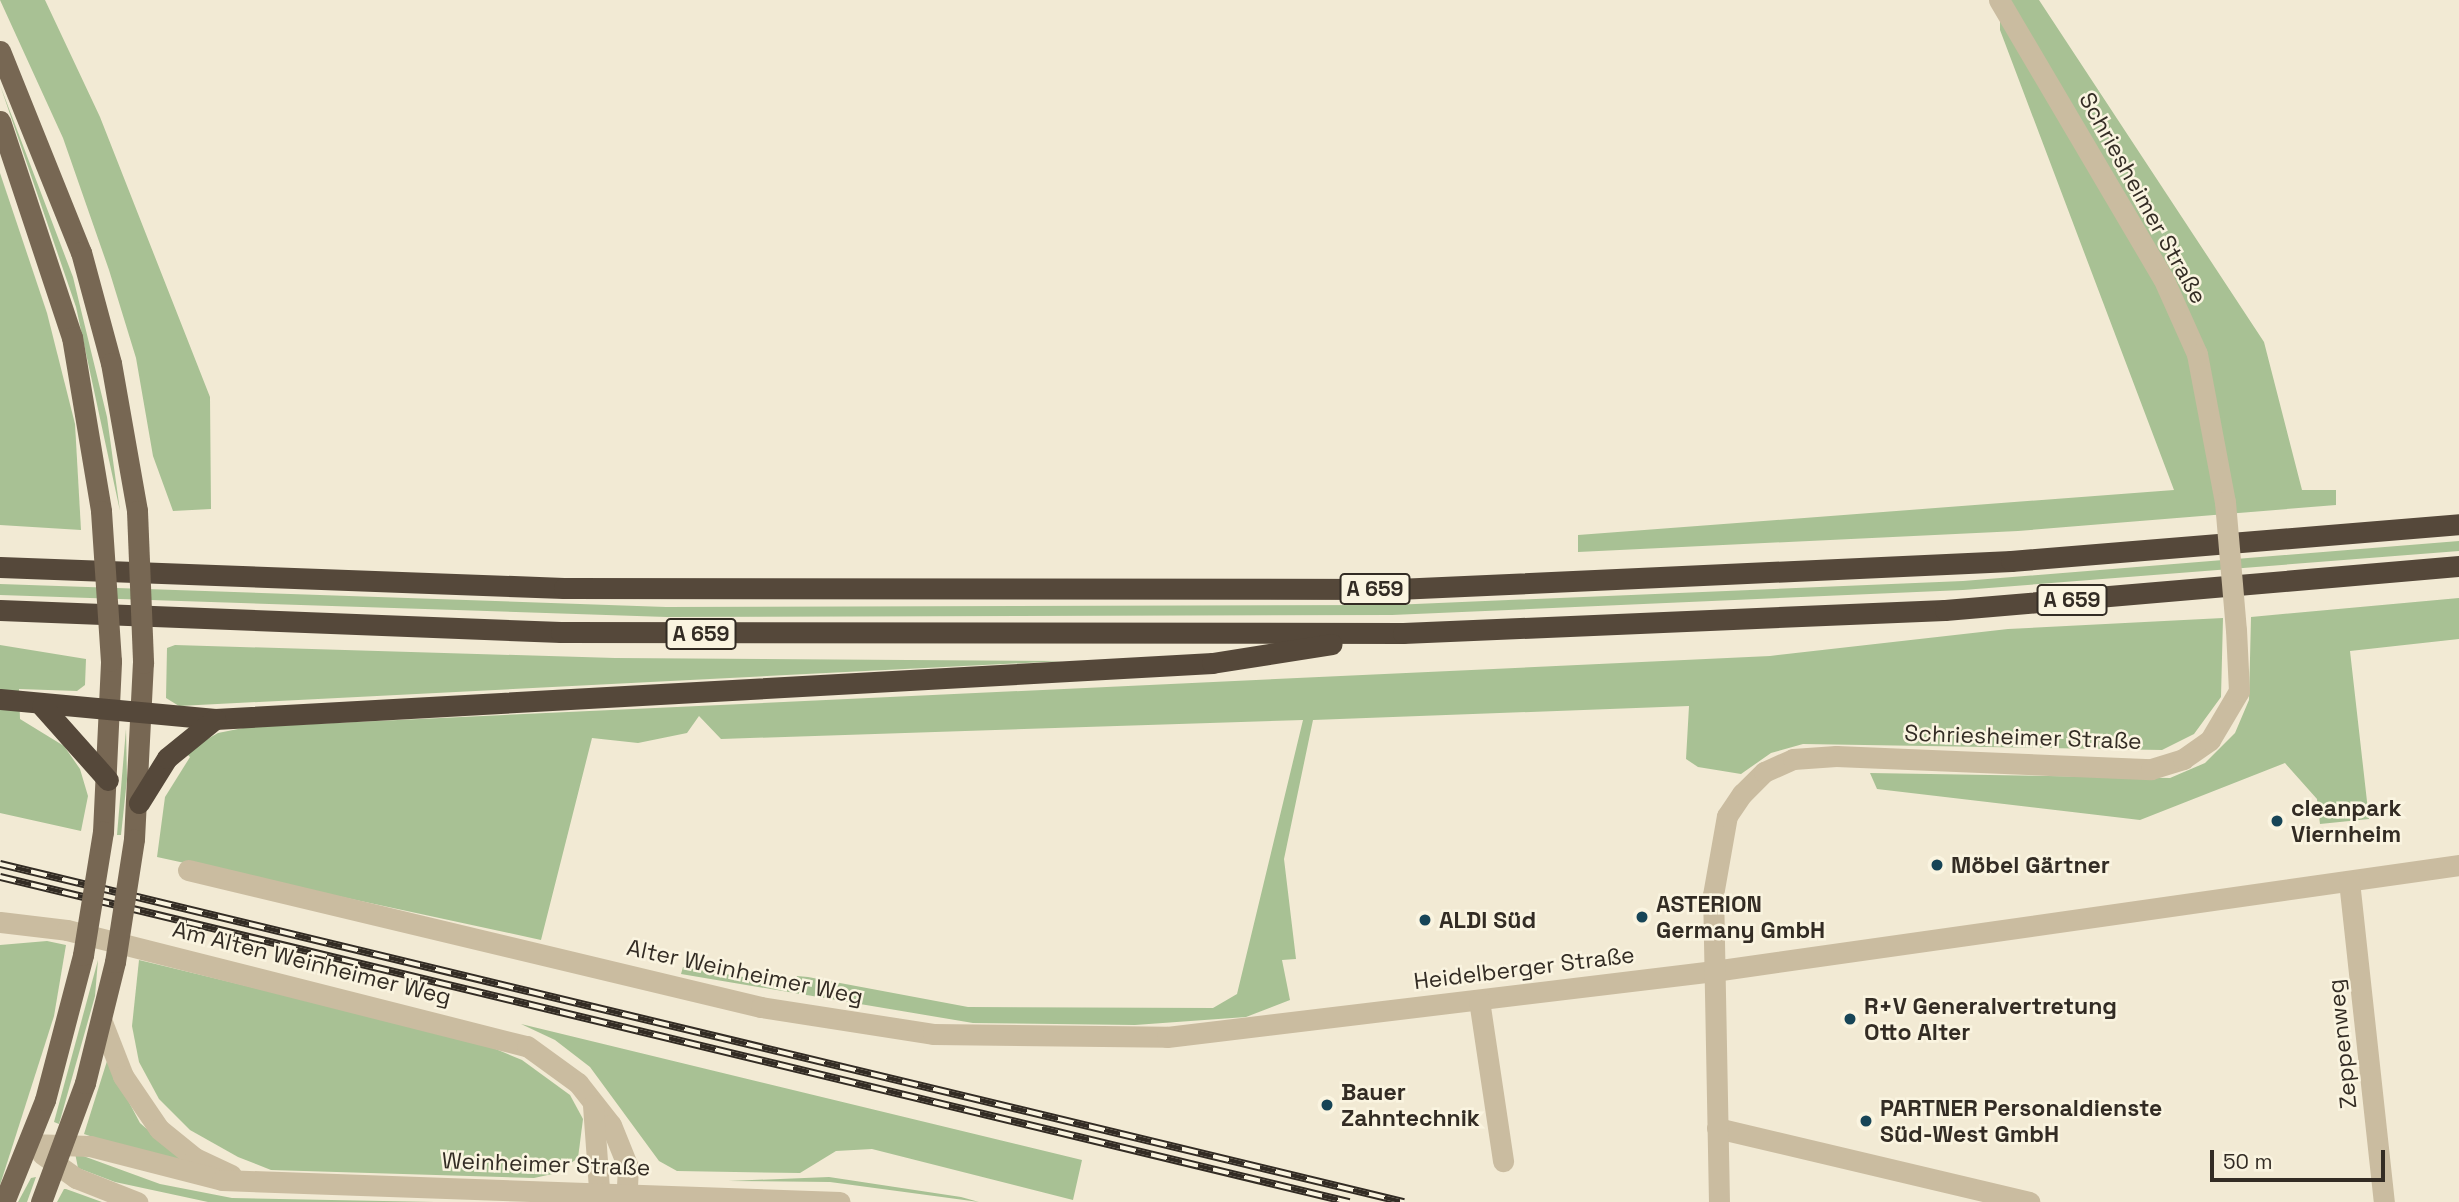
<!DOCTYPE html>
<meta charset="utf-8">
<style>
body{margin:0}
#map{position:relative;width:2459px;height:1202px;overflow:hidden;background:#f2ead4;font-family:"Space Grotesk",sans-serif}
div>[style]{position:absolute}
.green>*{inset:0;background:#a8c194}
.minor>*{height:21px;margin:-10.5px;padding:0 10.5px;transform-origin:10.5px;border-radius:10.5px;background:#cabca0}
.major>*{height:21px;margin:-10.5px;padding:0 10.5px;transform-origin:10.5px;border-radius:10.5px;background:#776753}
.highway>*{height:21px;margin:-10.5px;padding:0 10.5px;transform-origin:10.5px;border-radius:10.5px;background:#55483a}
.rail>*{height:8px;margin-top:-4px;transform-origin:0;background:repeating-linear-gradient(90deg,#faf4e0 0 16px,#332c24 0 32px);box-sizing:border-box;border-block:2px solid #332c24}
.minor-bridge>*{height:21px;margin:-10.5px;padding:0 10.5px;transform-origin:10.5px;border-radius:10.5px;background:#cabca0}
.major-bridge>*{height:21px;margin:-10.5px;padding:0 10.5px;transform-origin:10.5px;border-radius:10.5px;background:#776753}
.dots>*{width:19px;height:19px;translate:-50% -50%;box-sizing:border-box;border:4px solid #faf4e0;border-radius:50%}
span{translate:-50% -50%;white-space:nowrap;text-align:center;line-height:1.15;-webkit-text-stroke:5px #faf4e0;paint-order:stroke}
.shield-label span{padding:2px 5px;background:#faf4e0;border:2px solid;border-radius:5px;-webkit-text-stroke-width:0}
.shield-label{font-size:21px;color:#332c24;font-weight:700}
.street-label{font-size:23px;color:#332c24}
.poi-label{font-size:23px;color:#332c24;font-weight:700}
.left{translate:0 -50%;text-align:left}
.scale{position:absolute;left:2210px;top:1150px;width:175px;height:32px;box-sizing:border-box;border:4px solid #332c24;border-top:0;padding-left:9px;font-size:21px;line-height:24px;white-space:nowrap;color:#332c24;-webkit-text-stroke:5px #faf4e0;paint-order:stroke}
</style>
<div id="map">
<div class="green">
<div style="clip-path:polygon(0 0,45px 0,100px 117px,210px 397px,211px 509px,173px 511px,153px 456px,136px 358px,109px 270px,63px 138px)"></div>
<div style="clip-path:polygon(2000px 0,2039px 0,2264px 342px,2302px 490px,2336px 490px,2336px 505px,2018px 531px,1578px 552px,1578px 535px,2174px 490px,2000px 30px)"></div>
<div style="clip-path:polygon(0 85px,73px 277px,107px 417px,120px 511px,76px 307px)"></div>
<div style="clip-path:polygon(0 173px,47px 313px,75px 424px,81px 530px,0 525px)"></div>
<div style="clip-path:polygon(2459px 541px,2459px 551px,1963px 590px,1392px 615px,667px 617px,0 595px,0 584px,666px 607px,1392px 605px,1963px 581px)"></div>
<div style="clip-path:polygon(2459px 598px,2459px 639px,2350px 651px,2369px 819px,2320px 824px,2317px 799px,2285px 763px,2140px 820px,1877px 789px,1870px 773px,2170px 778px,2205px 763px,2235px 733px,2249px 700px,2251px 617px)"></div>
<div style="clip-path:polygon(2223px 618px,2221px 697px,2194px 734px,2162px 750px,1803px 744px,1771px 753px,1741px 774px,1698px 767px,1686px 759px,1689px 706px,1313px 720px,1284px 859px,1296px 959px,1282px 960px,1290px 1000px,1246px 1017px,1135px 1025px,973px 1023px,681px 974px,683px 967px,792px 985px,797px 976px,808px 977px,968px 1007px,1213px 1008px,1237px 994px,1303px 720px,721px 739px,699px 716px,687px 733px,638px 743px,592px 738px,541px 940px,157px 857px,165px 797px,190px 757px,185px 752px,218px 733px,248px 727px,1770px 656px,2008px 629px)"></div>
<div style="clip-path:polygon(0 645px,86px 659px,85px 685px,77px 691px,19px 689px,20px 719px,64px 746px,80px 769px,88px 796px,81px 831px,0 813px)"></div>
<div style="clip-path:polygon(175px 645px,615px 658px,1063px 661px,179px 706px,166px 698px,167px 648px)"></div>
<div style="clip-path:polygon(126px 729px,127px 779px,121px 835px,117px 835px)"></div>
<div style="clip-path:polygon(47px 941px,66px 945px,54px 1016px,0 1185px,0 945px)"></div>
<div style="clip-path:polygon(98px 960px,95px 996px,59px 1124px,54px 1122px)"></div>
<div style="clip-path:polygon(139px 960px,479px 1042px,522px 1060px,570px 1095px,583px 1119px,578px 1158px,557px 1173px,534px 1178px,271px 1170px,238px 1157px,190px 1130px,159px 1099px,139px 1062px,132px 1026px)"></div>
<div style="clip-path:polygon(521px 1024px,1082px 1160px,1073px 1200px,872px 1149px,836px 1151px,800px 1173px,677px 1171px,659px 1161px,590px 1067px,555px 1040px)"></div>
<div style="clip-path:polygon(107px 1061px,140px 1123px,183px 1161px,180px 1167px,84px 1134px)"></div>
<div style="clip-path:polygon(75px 1153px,160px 1184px,232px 1198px,435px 1202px,208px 1202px,115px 1182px,78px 1168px)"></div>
<div style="clip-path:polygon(36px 1177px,27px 1202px,18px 1202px,31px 1178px)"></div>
<div style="clip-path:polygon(829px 1177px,961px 1197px,979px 1202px,830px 1182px,728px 1181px)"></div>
<div style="clip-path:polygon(64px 1189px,66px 1189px,102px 1202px,57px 1202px)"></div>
</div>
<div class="minor">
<div style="left:1999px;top:0;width:323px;rotate:59.5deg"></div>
<div style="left:2163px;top:278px;width:83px;rotate:65.9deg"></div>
<div style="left:2197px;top:354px;width:151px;rotate:79.3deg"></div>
<div style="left:188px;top:870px;width:589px;rotate:13.45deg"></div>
<div style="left:761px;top:1007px;width:174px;rotate:8.9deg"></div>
<div style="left:933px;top:1034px;width:234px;rotate:0.7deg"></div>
<div style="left:1167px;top:1037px;width:551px;rotate:-6.88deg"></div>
<div style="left:1714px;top:971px;width:753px;rotate:-8.1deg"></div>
<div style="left:2349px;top:881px;width:323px;rotate:83.8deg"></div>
<div style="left:0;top:922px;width:67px;rotate:6.8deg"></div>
<div style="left:67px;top:930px;width:474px;rotate:14.2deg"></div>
<div style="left:527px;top:1046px;width:63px;rotate:36deg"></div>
<div style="left:578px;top:1083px;width:53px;rotate:51.8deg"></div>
<div style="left:611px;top:1125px;width:45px;rotate:68deg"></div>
<div style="left:628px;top:1167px;width:35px;rotate:93deg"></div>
<div style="left:1479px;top:1000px;width:163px;rotate:81.5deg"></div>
<div style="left:102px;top:1022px;width:58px;rotate:68.7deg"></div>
<div style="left:123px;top:1076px;width:64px;rotate:55.8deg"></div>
<div style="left:159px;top:1129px;width:46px;rotate:38.9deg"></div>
<div style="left:195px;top:1158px;width:40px;rotate:25deg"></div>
<div style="left:593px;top:1105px;width:97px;rotate:85.9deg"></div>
<div style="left:1717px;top:1128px;width:321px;rotate:13.3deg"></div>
<div style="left:30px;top:1144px;width:60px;rotate:1.9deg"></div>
<div style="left:90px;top:1146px;width:136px;rotate:14.4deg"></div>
<div style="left:222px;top:1180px;width:618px;rotate:2.04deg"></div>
<div style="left:42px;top:1154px;width:42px;rotate:35.2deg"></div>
<div style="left:76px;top:1178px;width:66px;rotate:21.5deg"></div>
<div style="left:1719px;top:1202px;width:307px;rotate:-91.1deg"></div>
<div style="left:1713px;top:895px;width:80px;rotate:-80deg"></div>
<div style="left:1727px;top:816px;width:27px;rotate:-56deg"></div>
<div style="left:1742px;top:794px;width:31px;rotate:-45deg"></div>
<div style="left:1764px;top:772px;width:32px;rotate:-24deg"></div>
<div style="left:1793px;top:759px;width:43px;rotate:-4deg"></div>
<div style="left:1836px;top:756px;width:315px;rotate:2.4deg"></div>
<div style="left:2151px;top:769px;width:34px;rotate:-17deg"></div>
<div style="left:2183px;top:759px;width:33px;rotate:-35deg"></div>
<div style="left:2210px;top:740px;width:57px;rotate:-59.4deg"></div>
<div style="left:2239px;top:691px;width:61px;rotate:-92.8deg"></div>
</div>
<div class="major">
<div style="left:0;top:51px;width:217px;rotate:68.1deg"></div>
<div style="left:81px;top:252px;width:115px;rotate:74.9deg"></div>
<div style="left:111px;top:363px;width:150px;rotate:80deg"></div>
<div style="left:0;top:121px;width:228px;rotate:71.6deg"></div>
<div style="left:72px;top:337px;width:176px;rotate:80.5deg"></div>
<div style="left:103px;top:832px;width:171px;rotate:-87.3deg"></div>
<div style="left:134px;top:839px;width:176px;rotate:-87.1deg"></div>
<div style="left:4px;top:1202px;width:110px;rotate:-68.1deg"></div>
<div style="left:45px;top:1100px;width:150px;rotate:-75.3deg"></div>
<div style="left:41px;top:1202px;width:127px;rotate:-69.7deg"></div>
<div style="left:85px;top:1083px;width:125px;rotate:-76.1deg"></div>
</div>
<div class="highway">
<div style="left:0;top:567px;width:564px;rotate:2.13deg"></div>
<div style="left:564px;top:588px;width:833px;rotate:0.07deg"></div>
<div style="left:1397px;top:589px;width:615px;rotate:-2.61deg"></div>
<div style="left:2011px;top:561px;width:450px;rotate:-4.7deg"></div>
<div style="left:0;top:610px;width:561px;rotate:2.25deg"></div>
<div style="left:561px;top:632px;width:842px;rotate:0.07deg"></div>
<div style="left:1403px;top:633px;width:542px;rotate:-2.43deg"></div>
<div style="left:1945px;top:610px;width:516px;rotate:-4.89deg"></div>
<div style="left:0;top:699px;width:216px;rotate:5.3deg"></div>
<div style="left:215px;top:719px;width:999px;rotate:-3.21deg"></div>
<div style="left:1212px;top:663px;width:121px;rotate:-9deg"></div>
<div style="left:42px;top:706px;width:99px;rotate:48.3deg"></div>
<div style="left:139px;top:803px;width:53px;rotate:-58.1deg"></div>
<div style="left:167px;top:758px;width:62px;rotate:-39.1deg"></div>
</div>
<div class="rail">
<div style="left:0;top:864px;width:1444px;rotate:13.54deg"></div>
<div style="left:0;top:877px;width:1388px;rotate:13.55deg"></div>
</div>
<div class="minor-bridge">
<div style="left:2225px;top:502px;width:128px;rotate:85.1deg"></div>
</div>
<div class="major-bridge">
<div style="left:101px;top:511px;width:150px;rotate:86.2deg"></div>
<div style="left:137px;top:511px;width:152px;rotate:87.7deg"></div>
<div style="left:83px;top:955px;width:125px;rotate:-80.8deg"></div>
<div style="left:115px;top:962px;width:124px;rotate:-81.2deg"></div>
</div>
<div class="dots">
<div style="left:2277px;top:821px;background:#174557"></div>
<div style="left:1937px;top:865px;background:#174557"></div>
<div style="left:1642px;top:917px;background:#174557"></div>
<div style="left:1425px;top:920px;background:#174557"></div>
<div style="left:1850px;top:1019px;background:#174557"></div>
<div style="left:1327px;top:1105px;background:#174557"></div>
<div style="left:1866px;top:1121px;background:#174557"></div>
</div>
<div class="shield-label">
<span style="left:1375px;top:589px">A 659</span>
<span style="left:2072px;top:600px">A 659</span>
<span style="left:701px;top:634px">A 659</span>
</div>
<div class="street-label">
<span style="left:2143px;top:198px;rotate:61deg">Schriesheimer Straße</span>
<span style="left:2023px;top:737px;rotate:2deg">Schriesheimer Straße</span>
<span style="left:312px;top:963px;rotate:14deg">Am Alten Weinheimer Weg</span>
<span style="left:1524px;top:968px;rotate:-7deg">Heidelberger Straße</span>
<span style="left:745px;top:972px;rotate:12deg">Alter Weinheimer Weg</span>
<span style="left:2342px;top:1044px;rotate:-96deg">Zeppenweg</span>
<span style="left:546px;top:1164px;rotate:2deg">Weinheimer Straße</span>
</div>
<div class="poi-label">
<span class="left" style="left:2291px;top:821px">cleanpark<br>Viernheim</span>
<span class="left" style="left:1951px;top:865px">Möbel Gärtner</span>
<span class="left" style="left:1656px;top:917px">ASTERION<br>Germany GmbH</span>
<span class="left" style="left:1439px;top:920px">ALDI Süd</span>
<span class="left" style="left:1864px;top:1019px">R+V Generalvertretung<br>Otto Alter</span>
<span class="left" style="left:1341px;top:1105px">Bauer<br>Zahntechnik</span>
<span class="left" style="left:1880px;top:1121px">PARTNER Personaldienste<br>Süd-West GmbH</span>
</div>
<div class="scale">50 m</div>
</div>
